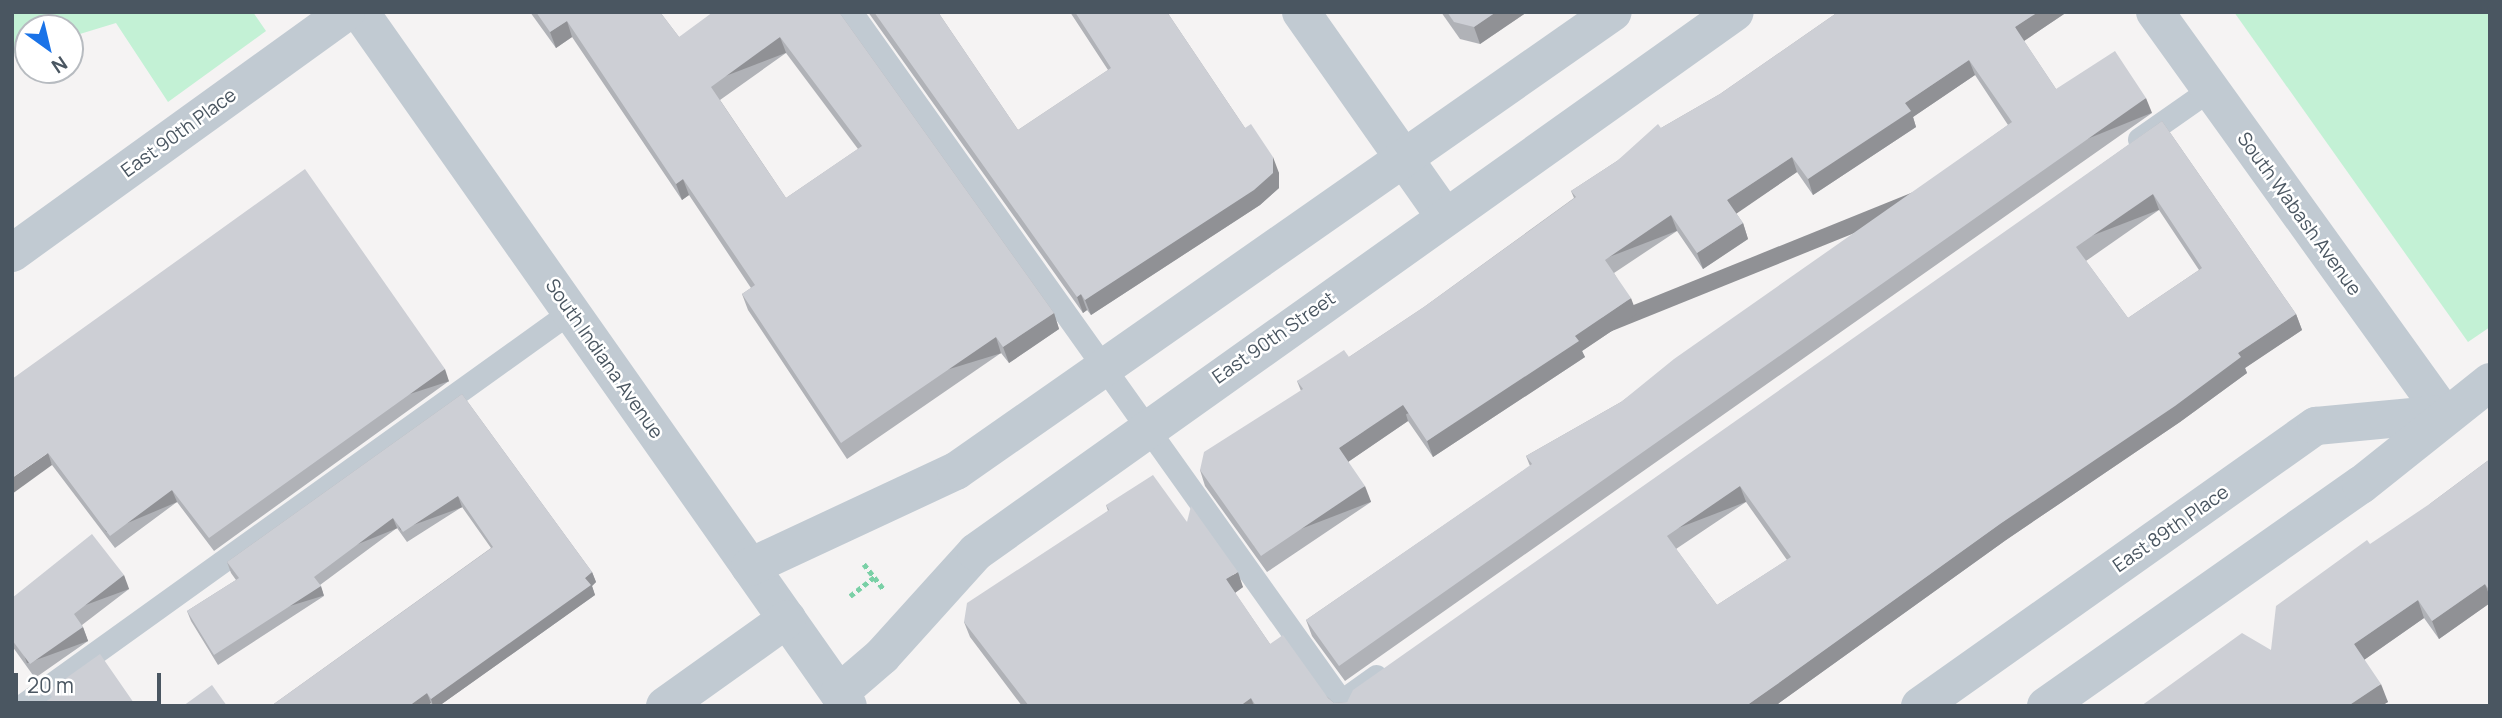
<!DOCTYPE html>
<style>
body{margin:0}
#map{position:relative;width:2502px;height:718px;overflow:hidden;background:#f5f3f3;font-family:Manrope,sans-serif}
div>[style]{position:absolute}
.green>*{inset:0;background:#c3f1d5}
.path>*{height:4.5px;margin-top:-2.25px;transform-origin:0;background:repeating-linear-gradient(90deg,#7ad0a6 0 5px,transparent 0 8.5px)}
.lane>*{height:23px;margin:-11.5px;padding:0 11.5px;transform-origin:11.5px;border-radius:11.5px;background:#c1cad2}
.street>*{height:38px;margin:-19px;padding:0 19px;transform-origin:19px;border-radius:19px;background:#c1cad2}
.wall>*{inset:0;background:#b0b2b7}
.shaded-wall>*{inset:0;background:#909195;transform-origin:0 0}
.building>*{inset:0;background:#cdcfd5}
span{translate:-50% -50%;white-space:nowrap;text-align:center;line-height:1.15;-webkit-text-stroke:5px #fff;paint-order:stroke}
.street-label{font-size:19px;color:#4a5661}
.frame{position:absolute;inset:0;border:14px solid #4a5661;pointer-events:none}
.north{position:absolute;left:14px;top:14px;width:70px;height:70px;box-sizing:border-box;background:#fff;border:2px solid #b7bbc0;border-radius:50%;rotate:146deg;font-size:19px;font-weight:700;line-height:28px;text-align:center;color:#4a5661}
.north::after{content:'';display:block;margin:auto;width:24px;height:32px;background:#1a73e8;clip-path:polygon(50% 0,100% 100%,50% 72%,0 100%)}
.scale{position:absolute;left:14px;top:673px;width:147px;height:32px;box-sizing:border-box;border:4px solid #4a5661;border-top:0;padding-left:9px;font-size:21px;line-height:24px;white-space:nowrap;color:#4a5661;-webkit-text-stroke:5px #fff;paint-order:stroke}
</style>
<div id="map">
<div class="green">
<div style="clip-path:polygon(12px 12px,253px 12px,266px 31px,168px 102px,116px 23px,70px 37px,70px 28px,28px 28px,28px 49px,12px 54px)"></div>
<div style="clip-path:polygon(2234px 12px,2490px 12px,2490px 327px,2468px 342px)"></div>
</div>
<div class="path">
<div style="left:864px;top:564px;width:33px;rotate:52deg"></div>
<div style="left:850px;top:596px;width:31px;rotate:-38deg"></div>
</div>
<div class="lane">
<div style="left:851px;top:12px;width:852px;rotate:54.56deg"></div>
<div style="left:2139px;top:139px;width:85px;rotate:-35deg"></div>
<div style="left:1341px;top:701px;width:43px;rotate:-35.5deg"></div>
<div style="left:21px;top:706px;width:676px;rotate:-35.67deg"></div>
</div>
<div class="street">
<div style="left:360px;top:12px;width:848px;rotate:54.89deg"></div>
<div style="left:1301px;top:12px;width:251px;rotate:54.9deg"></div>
<div style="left:2155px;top:12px;width:495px;rotate:54.3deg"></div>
<div style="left:12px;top:253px;width:412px;rotate:-35.8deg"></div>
<div style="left:750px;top:567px;width:227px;rotate:-25deg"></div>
<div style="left:956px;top:471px;width:801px;rotate:-34.94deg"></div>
<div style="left:839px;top:693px;width:57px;rotate:-40.7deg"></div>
<div style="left:882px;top:656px;width:140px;rotate:-47.9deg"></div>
<div style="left:976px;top:552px;width:931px;rotate:-35.43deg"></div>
<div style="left:665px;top:706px;width:150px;rotate:-35.5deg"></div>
<div style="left:1920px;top:706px;width:485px;rotate:-35.3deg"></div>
<div style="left:2316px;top:426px;width:129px;rotate:-5.4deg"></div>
<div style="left:2046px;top:706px;width:385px;rotate:-35.1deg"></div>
<div style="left:2361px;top:485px;width:165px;rotate:-38.6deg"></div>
</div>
<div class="wall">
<div style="clip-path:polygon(evenodd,530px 12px,660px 12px,679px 37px,839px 12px,1054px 313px,1059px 329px,1009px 363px,1001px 353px,847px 459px,748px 310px,742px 294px,751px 288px,689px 195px,682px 200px,572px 37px,556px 48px,530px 12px,786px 53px,858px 149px,786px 198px,720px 100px,786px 53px)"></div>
<div style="clip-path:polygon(868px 12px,938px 12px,1018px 130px,1108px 70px,1070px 12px,1167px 12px,1245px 128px,1279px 173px,1279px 188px,1260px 205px,1091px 315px,1087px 310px,1083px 313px)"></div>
<div style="clip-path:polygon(1441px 12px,1527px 12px,1480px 44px,1460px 39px)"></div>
<div style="clip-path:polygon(1838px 12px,2067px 12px,2024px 41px,2056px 89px,2152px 113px,1345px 681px,1312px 636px,1306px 620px,1530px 466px,1526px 456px,1621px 402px,2008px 125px,1975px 75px,1913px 117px,1916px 127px,1813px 195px,1797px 172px,1736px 213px,1743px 223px,1748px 239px,1703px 269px,1677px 231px,1614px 273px,1637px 314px,1582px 351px,1585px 357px,1433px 457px,1408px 421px,1348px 462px,1371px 502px,1267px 572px,1205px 486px,1200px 470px,1301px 391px,1297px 381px,1349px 357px,1424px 307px,1574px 198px,1571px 191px,1617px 161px,1661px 128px,1720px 94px)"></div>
<div style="clip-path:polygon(evenodd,2162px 121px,2296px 314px,2302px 330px,2245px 368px,2247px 373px,2180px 422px,2006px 540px,1775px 706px,1022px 706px,970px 637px,964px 622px,1108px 511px,1106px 505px,1187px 522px,1243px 587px,1235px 593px,1270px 644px,1334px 703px,1347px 702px,2162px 121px,2159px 210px,2199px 270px,2128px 318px,2086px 261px,2159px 210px,2162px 121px,1746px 502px,1787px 560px,1717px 605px,1676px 549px,1746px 502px)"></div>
<div style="clip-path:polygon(12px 379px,449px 381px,214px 551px,177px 502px,115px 548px,52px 465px)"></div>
<div style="clip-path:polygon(462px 394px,592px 572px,596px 582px,592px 586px,595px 595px,439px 706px,432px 706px,431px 703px,427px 706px,271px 706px,491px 548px,462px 507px,407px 542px,397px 528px,320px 585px,324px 596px,218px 665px,191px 621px,187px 611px,236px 580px,231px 573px,227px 562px)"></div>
<div style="clip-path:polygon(2490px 459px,2490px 603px,2439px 639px,2424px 618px,2364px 660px,2388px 702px,2381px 706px,2141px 706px,2271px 650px,2431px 503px)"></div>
<div style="clip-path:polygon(129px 589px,82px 625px,88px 641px,35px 678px,12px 646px,12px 598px)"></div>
</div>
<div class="shaded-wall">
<div style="clip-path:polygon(1496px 12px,1527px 12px,1480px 44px,1474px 27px)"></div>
<div style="clip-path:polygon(2038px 12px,2067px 12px,2021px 43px,2015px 27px)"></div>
<div style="clip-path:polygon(567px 21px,572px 37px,556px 48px,550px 32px)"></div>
<div style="left:780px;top:37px;width:17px;height:85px;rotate:69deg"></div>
<div style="clip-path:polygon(1969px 60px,1975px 75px,1913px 117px,1916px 127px,1813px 195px,1808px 179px,1905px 103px)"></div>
<div style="left:2146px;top:98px;width:16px;height:987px;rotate:68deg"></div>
<div style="clip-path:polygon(1273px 157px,1279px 173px,1279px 188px,1260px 205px,1091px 315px,1085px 300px)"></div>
<div style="clip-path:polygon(1792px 157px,1797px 172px,1733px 216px,1727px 200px)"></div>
<div style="clip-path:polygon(683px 179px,689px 195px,682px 200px,676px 184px)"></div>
<div style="left:2153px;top:194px;width:17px;height:93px;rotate:69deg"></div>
<div style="left:1671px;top:215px;width:17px;height:80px;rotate:69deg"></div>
<div style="clip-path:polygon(1743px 223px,1748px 239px,1703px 269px,1697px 253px)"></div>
<div style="clip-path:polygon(1081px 294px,1087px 310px,1083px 313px,1077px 297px)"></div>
<div style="clip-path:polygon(1631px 298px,1637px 314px,1582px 351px,1585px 357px,1433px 457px,1427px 441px,1575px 336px)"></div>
<div style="clip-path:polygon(1054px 313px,1059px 329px,1009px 363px,1003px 347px)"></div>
<div style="clip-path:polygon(2296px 314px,2302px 330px,2245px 368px,2247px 373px,2180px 422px,2006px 540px,1775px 706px,1746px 706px,2238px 353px)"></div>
<div style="left:996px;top:337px;width:17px;height:188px;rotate:73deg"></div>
<div style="left:445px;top:369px;width:13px;height:290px;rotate:72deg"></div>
<div style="clip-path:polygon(1403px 405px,1408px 421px,1345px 464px,1339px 448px)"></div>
<div style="clip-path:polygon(48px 453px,52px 465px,12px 494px,12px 478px)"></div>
<div style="left:1365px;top:486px;width:17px;height:125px;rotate:69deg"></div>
<div style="left:1740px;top:486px;width:17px;height:88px;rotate:69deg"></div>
<div style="left:172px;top:490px;width:13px;height:77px;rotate:67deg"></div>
<div style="left:458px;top:496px;width:12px;height:66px;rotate:70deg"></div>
<div style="left:393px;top:518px;width:11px;height:99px;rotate:68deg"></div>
<div style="clip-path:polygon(592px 572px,596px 582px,592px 586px,595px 595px,439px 706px,433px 706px,431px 699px,585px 578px)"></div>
<div style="clip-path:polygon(1238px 572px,1243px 587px,1232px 595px,1226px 579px)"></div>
<div style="left:124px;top:575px;width:15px;height:63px;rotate:70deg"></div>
<div style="clip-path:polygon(2485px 584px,2490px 597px,2490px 603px,2439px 639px,2432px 621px)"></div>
<div style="left:321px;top:586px;width:10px;height:127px;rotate:73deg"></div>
<div style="clip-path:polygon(2418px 600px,2424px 618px,2361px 662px,2354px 644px)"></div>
<div style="left:83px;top:627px;width:15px;height:65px;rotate:70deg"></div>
<div style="clip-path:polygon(2381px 684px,2388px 702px,2381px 706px,2348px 706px)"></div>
<div style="clip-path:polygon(427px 693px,431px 703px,427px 706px,409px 706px)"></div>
<div style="clip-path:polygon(1251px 698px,1254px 706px,1240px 706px)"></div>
</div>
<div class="building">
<div style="clip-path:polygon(evenodd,536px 12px,660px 12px,679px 37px,713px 12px,839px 12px,1054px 313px,1003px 347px,996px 337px,841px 443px,742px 294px,755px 285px,683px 179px,676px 184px,567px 21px,550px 32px,536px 12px,780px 37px,862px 146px,786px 198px,711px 87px,780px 37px)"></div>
<div style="clip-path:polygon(874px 12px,938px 12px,1018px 130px,1111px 68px,1075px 12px,1167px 12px,1245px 128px,1251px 124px,1273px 157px,1273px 173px,1254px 190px,1085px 300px,1081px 294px,1077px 297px)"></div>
<div style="clip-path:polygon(1447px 12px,1496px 12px,1474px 27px,1454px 22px)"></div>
<div style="clip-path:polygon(1838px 12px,2038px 12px,2015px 27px,2056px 89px,2115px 51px,2146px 98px,1339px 666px,1306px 620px,1532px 464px,1526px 456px,1621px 402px,1674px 359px,2012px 122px,1969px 60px,1905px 103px,1911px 111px,1808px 179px,1792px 157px,1727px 200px,1743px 223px,1697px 253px,1671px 215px,1605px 260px,1631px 298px,1575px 336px,1579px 341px,1427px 441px,1403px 405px,1339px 448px,1365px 486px,1261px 556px,1200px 470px,1204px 452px,1303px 389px,1297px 381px,1344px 350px,1349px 357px,1424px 307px,1576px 197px,1571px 191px,1617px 161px,1658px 124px,1661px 128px,1720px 94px)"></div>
<div style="clip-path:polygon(evenodd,2162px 121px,2296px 314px,2238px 353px,2241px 357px,2175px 406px,2000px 524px,1776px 685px,1746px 706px,1256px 706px,1251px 698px,1240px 706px,1029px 706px,964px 622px,967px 603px,1109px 510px,1106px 505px,1153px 475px,1187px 522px,1191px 506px,1238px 572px,1226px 579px,1270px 644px,1283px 635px,1328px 698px,1334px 703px,1347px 702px,1353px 690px,2162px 121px,2153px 194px,2202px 268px,2128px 318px,2076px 247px,2153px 194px,2162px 121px,1740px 486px,1791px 557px,1717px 605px,1667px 536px,1740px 486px)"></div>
<div style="clip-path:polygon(305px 169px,445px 369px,209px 538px,172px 490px,110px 536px,48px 453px,12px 478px,12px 379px)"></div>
<div style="clip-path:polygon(462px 394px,592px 572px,585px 578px,591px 585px,431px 699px,427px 693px,409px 706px,271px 706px,493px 547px,458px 496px,403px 532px,393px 518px,314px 577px,321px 586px,214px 655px,187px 611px,239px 578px,227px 562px)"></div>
<div style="clip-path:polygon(2490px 459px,2490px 591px,2485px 584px,2432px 621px,2418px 600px,2354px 644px,2381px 684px,2348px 706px,2141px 706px,2242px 633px,2271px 650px,2276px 606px,2367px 540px,2370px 544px,2431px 503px)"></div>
<div style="clip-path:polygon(92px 534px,124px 575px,74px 614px,83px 627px,30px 664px,12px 640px,12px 598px)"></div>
<div style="clip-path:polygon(100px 654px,136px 706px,40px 706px,52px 697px,48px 691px)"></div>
<div style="clip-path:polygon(212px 685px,227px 706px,183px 706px)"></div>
</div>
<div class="street-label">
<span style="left:179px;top:133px;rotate:-36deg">East 90th Place</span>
<span style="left:2299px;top:214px;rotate:54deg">South Wabash Avenue</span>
<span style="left:1274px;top:338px;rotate:-35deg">East 90th Street</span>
<span style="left:604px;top:359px;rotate:55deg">South Indiana Avenue</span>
<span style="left:2171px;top:529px;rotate:-35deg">East 89th Place</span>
</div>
<div class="frame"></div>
<div class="north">N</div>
<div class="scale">20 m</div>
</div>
